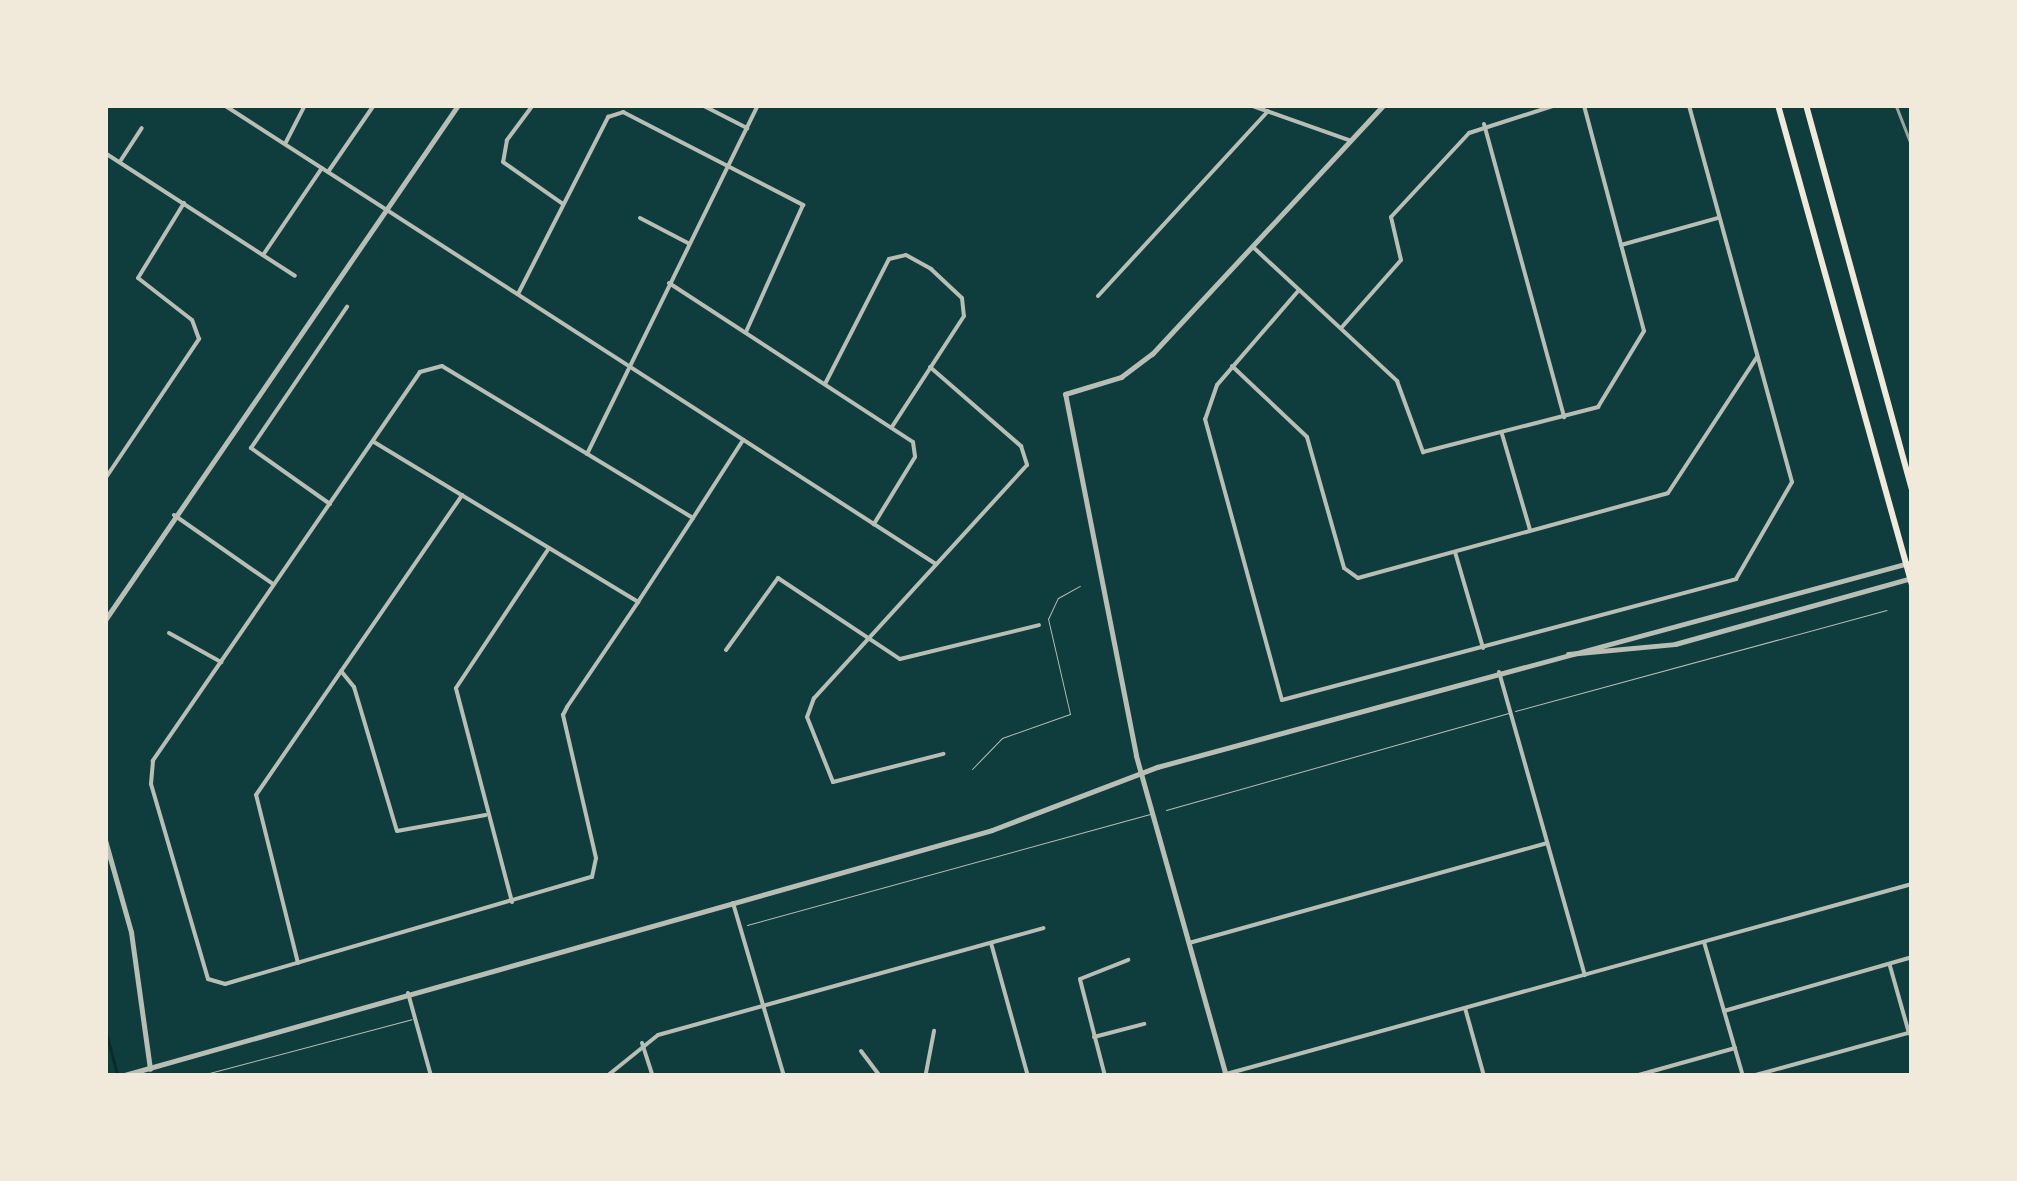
<!DOCTYPE html>
<style>
body{margin:0}
#map{position:relative;width:2017px;height:1181px;overflow:hidden;background:#0f3d3e;font-family:Quicksand,sans-serif}
div>[style]{position:absolute}
.stream>*{height:2.5px;margin:-1.25px;padding:0 1.25px;transform-origin:1.25px;border-radius:1.25px;background:#0a2a2b}
.service>*{height:1px;margin:-0.5px;padding:0 0.5px;transform-origin:0.5px;border-radius:0.5px;background:#b8beb3}
.minor>*{height:4px;margin:-2px;padding:0 2px;transform-origin:2px;border-radius:2px;background:#b8beb3}
.tertiary>*{height:5px;margin:-2.5px;padding:0 2.5px;transform-origin:2.5px;border-radius:2.5px;background:#b8beb3}
.primary>*{height:6px;margin:-3px;padding:0 3px;transform-origin:3px;border-radius:3px;background:#f1e9da}
.rail>*{height:2.5px;margin:-1.25px;padding:0 1.25px;transform-origin:1.25px;border-radius:1.25px;background:#97a49c}
span{translate:-50% -50%;white-space:nowrap;text-align:center;line-height:1.15;-webkit-text-stroke:8px #f1e9da;paint-order:stroke}
.frame{position:absolute;inset:0;border:108px solid #f1e9da;pointer-events:none}
</style>
<div id="map">
<div class="stream">
<div style="left:105px;top:1027px;width:51px;rotate:75.1deg"></div>
</div>
<div class="service">
<div style="left:1515px;top:711px;width:385px;rotate:-15.2deg"></div>
<div style="left:972px;top:769px;width:43px;rotate:-45.9deg"></div>
<div style="left:1002px;top:738px;width:72px;rotate:-19.4deg"></div>
<div style="left:1070px;top:714px;width:98px;rotate:-103deg"></div>
<div style="left:1048px;top:619px;width:23px;rotate:-65deg"></div>
<div style="left:1058px;top:598px;width:25px;rotate:-29deg"></div>
<div style="left:1166px;top:810px;width:356px;rotate:-15.8deg"></div>
<div style="left:747px;top:925px;width:418px;rotate:-15.4deg"></div>
<div style="left:198px;top:1076px;width:221px;rotate:-14.9deg"></div>
</div>
<div class="minor">
<div style="left:224px;top:105px;width:847px;rotate:32.81deg"></div>
<div style="left:533px;top:105px;width:44px;rotate:126.6deg"></div>
<div style="left:507px;top:140px;width:22px;rotate:100deg"></div>
<div style="left:503px;top:162px;width:73px;rotate:35deg"></div>
<div style="left:568px;top:105px;width:1px"></div>
<div style="left:702px;top:105px;width:51px;rotate:27.1deg"></div>
<div style="left:1250px;top:105px;width:105px;rotate:19.5deg"></div>
<div style="left:1484px;top:124px;width:304px;rotate:74.7deg"></div>
<div style="left:285px;top:144px;width:44px;rotate:-62.9deg"></div>
<div style="left:105px;top:153px;width:226px;rotate:32.9deg"></div>
<div style="left:121px;top:160px;width:38px;rotate:-57deg"></div>
<div style="left:328px;top:172px;width:81px;rotate:-55.5deg"></div>
<div style="left:640px;top:218px;width:54px;rotate:27.5deg"></div>
<div style="left:1621px;top:245px;width:101px;rotate:-15.6deg"></div>
<div style="left:1253px;top:247px;width:197px;rotate:42.9deg"></div>
<div style="left:1397px;top:381px;width:76px;rotate:69.9deg"></div>
<div style="left:1423px;top:452px;width:181px;rotate:-14.4deg"></div>
<div style="left:1598px;top:407px;width:89px;rotate:-58.8deg"></div>
<div style="left:1644px;top:331px;width:234px;rotate:-104.9deg"></div>
<div style="left:263px;top:255px;width:105px;rotate:-55.9deg"></div>
<div style="left:669px;top:283px;width:291px;rotate:33.1deg"></div>
<div style="left:913px;top:442px;width:15px;rotate:82deg"></div>
<div style="left:915px;top:457px;width:79px;rotate:121.5deg"></div>
<div style="left:1299px;top:290px;width:125px;rotate:130.8deg"></div>
<div style="left:1217px;top:385px;width:36px;rotate:109deg"></div>
<div style="left:1205px;top:419px;width:291px;rotate:74.7deg"></div>
<div style="left:1282px;top:700px;width:470px;rotate:-14.9deg"></div>
<div style="left:1736px;top:579px;width:112px;rotate:-60deg"></div>
<div style="left:1792px;top:482px;width:391px;rotate:-105.3deg"></div>
<div style="left:518px;top:294px;width:199px;rotate:-63deg"></div>
<div style="left:608px;top:117px;width:16px;rotate:-18deg"></div>
<div style="left:623px;top:112px;width:203px;rotate:27.3deg"></div>
<div style="left:803px;top:205px;width:139px;rotate:114.2deg"></div>
<div style="left:1098px;top:296px;width:251px;rotate:-47.4deg"></div>
<div style="left:1342px;top:327px;width:89px;rotate:-48.6deg"></div>
<div style="left:1401px;top:260px;width:44px;rotate:-103.1deg"></div>
<div style="left:1391px;top:217px;width:115px;rotate:-47.1deg"></div>
<div style="left:1469px;top:133px;width:91px;rotate:-17.8deg"></div>
<div style="left:1232px;top:366px;width:103px;rotate:43.4deg"></div>
<div style="left:1307px;top:437px;width:136px;rotate:74.2deg"></div>
<div style="left:1344px;top:568px;width:17px;rotate:36deg"></div>
<div style="left:1358px;top:578px;width:321px;rotate:-15.3deg"></div>
<div style="left:1668px;top:493px;width:163px;rotate:-56.8deg"></div>
<div style="left:930px;top:367px;width:121px;rotate:41deg"></div>
<div style="left:1021px;top:446px;width:20px;rotate:72deg"></div>
<div style="left:1027px;top:465px;width:316px;rotate:132.4deg"></div>
<div style="left:814px;top:698px;width:20px;rotate:110deg"></div>
<div style="left:807px;top:717px;width:70px;rotate:68.2deg"></div>
<div style="left:833px;top:782px;width:114px;rotate:-14.3deg"></div>
<div style="left:825px;top:384px;width:140px;rotate:-62.9deg"></div>
<div style="left:889px;top:259px;width:17px;rotate:-13deg"></div>
<div style="left:906px;top:255px;width:29px;rotate:29deg"></div>
<div style="left:931px;top:269px;width:42px;rotate:43.1deg"></div>
<div style="left:962px;top:298px;width:18px;rotate:84deg"></div>
<div style="left:964px;top:316px;width:132px;rotate:123deg"></div>
<div style="left:1502px;top:434px;width:100px;rotate:73.7deg"></div>
<div style="left:374px;top:442px;width:309px;rotate:31.2deg"></div>
<div style="left:587px;top:454px;width:389px;rotate:-63.9deg"></div>
<div style="left:105px;top:479px;width:169px;rotate:-56.1deg"></div>
<div style="left:199px;top:339px;width:20px;rotate:-110deg"></div>
<div style="left:192px;top:320px;width:68px;rotate:-142.1deg"></div>
<div style="left:138px;top:278px;width:88px;rotate:-58.5deg"></div>
<div style="left:330px;top:504px;width:97px;rotate:-144.7deg"></div>
<div style="left:251px;top:448px;width:171px;rotate:-55.8deg"></div>
<div style="left:174px;top:515px;width:121px;rotate:34.9deg"></div>
<div style="left:693px;top:518px;width:293px;rotate:-148.8deg"></div>
<div style="left:442px;top:366px;width:23px;rotate:165deg"></div>
<div style="left:420px;top:372px;width:472px;rotate:124.5deg"></div>
<div style="left:153px;top:761px;width:23px;rotate:95deg"></div>
<div style="left:151px;top:784px;width:203px;rotate:73.7deg"></div>
<div style="left:208px;top:979px;width:18px;rotate:16deg"></div>
<div style="left:225px;top:984px;width:382px;rotate:-16.3deg"></div>
<div style="left:592px;top:877px;width:19px;rotate:-78deg"></div>
<div style="left:596px;top:858px;width:147px;rotate:-103deg"></div>
<div style="left:563px;top:715px;width:9px;rotate:-63deg"></div>
<div style="left:567px;top:707px;width:127px;rotate:-55.9deg"></div>
<div style="left:638px;top:602px;width:100px;rotate:-56.8deg"></div>
<div style="left:693px;top:518px;width:93px;rotate:-57.3deg"></div>
<div style="left:1455px;top:552px;width:100px;rotate:73.7deg"></div>
<div style="left:169px;top:633px;width:60px;rotate:29.1deg"></div>
<div style="left:726px;top:650px;width:89px;rotate:-54.2deg"></div>
<div style="left:778px;top:578px;width:146px;rotate:33.6deg"></div>
<div style="left:900px;top:659px;width:143px;rotate:-13.7deg"></div>
<div style="left:341px;top:671px;width:21px;rotate:51deg"></div>
<div style="left:354px;top:687px;width:150px;rotate:73.4deg"></div>
<div style="left:397px;top:831px;width:90px;rotate:-10.2deg"></div>
<div style="left:1499px;top:672px;width:315px;rotate:74.2deg"></div>
<div style="left:512px;top:902px;width:221px;rotate:-104.7deg"></div>
<div style="left:456px;top:688px;width:168px;rotate:-56.4deg"></div>
<div style="left:733px;top:903px;width:180px;rotate:73.6deg"></div>
<div style="left:1704px;top:942px;width:140px;rotate:73.8deg"></div>
<div style="left:991px;top:943px;width:138px;rotate:74.5deg"></div>
<div style="left:1189px;top:943px;width:372px;rotate:-15.6deg"></div>
<div style="left:298px;top:963px;width:173px;rotate:-104deg"></div>
<div style="left:256px;top:795px;width:364px;rotate:-55.5deg"></div>
<div style="left:1890px;top:966px;width:70px;rotate:74.2deg"></div>
<div style="left:408px;top:993px;width:86px;rotate:74.5deg"></div>
<div style="left:1465px;top:1008px;width:71px;rotate:74.4deg"></div>
<div style="left:1724px;top:1011px;width:196px;rotate:-16deg"></div>
<div style="left:1094px;top:1037px;width:52px;rotate:-14.6deg"></div>
<div style="left:642px;top:1043px;width:35px;rotate:72deg"></div>
<div style="left:861px;top:1051px;width:31px;rotate:53deg"></div>
<div style="left:926px;top:1073px;width:43px;rotate:-79.2deg"></div>
<div style="left:607px;top:1076px;width:65px;rotate:-38.8deg"></div>
<div style="left:658px;top:1035px;width:400px;rotate:-15.5deg"></div>
<div style="left:915px;top:1076px;width:30px"></div>
<div style="left:1105px;top:1076px;width:100px;rotate:-104.5deg"></div>
<div style="left:1080px;top:979px;width:52px;rotate:-21.6deg"></div>
<div style="left:1219px;top:1076px;width:719px;rotate:-15.49deg"></div>
<div style="left:1635px;top:1076px;width:104px;rotate:-15.6deg"></div>
<div style="left:1752px;top:1076px;width:166px;rotate:-15.4deg"></div>
</div>
<div class="tertiary">
<div style="left:105px;top:620px;width:624px;rotate:-55.57deg"></div>
<div style="left:1568px;top:654px;width:107px;rotate:-5.3deg"></div>
<div style="left:1675px;top:644px;width:246px;rotate:-15.6deg"></div>
<div style="left:105px;top:840px;width:96px;rotate:74.2deg"></div>
<div style="left:131px;top:932px;width:138px;rotate:82.1deg"></div>
<div style="left:121px;top:1076px;width:905px;rotate:-15.77deg"></div>
<div style="left:992px;top:830px;width:177px;rotate:-20.9deg"></div>
<div style="left:1157px;top:767px;width:782px;rotate:-15.19deg"></div>
<div style="left:1226px;top:1076px;width:333px;rotate:-105.7deg"></div>
<div style="left:1136px;top:755px;width:368px;rotate:-101.1deg"></div>
<div style="left:1065px;top:394px;width:59px;rotate:-16.9deg"></div>
<div style="left:1121px;top:377px;width:39px;rotate:-37deg"></div>
<div style="left:1152px;top:354px;width:340px;rotate:-47.1deg"></div>
</div>
<div class="primary">
<div style="left:1778px;top:105px;width:499px;rotate:74.4deg"></div>
<div style="left:1806px;top:105px;width:398px;rotate:74.6deg"></div>
</div>
<div class="rail">
<div style="left:1896px;top:105px;width:44px;rotate:68.7deg"></div>
</div>
<div class="frame"></div>
</div>
